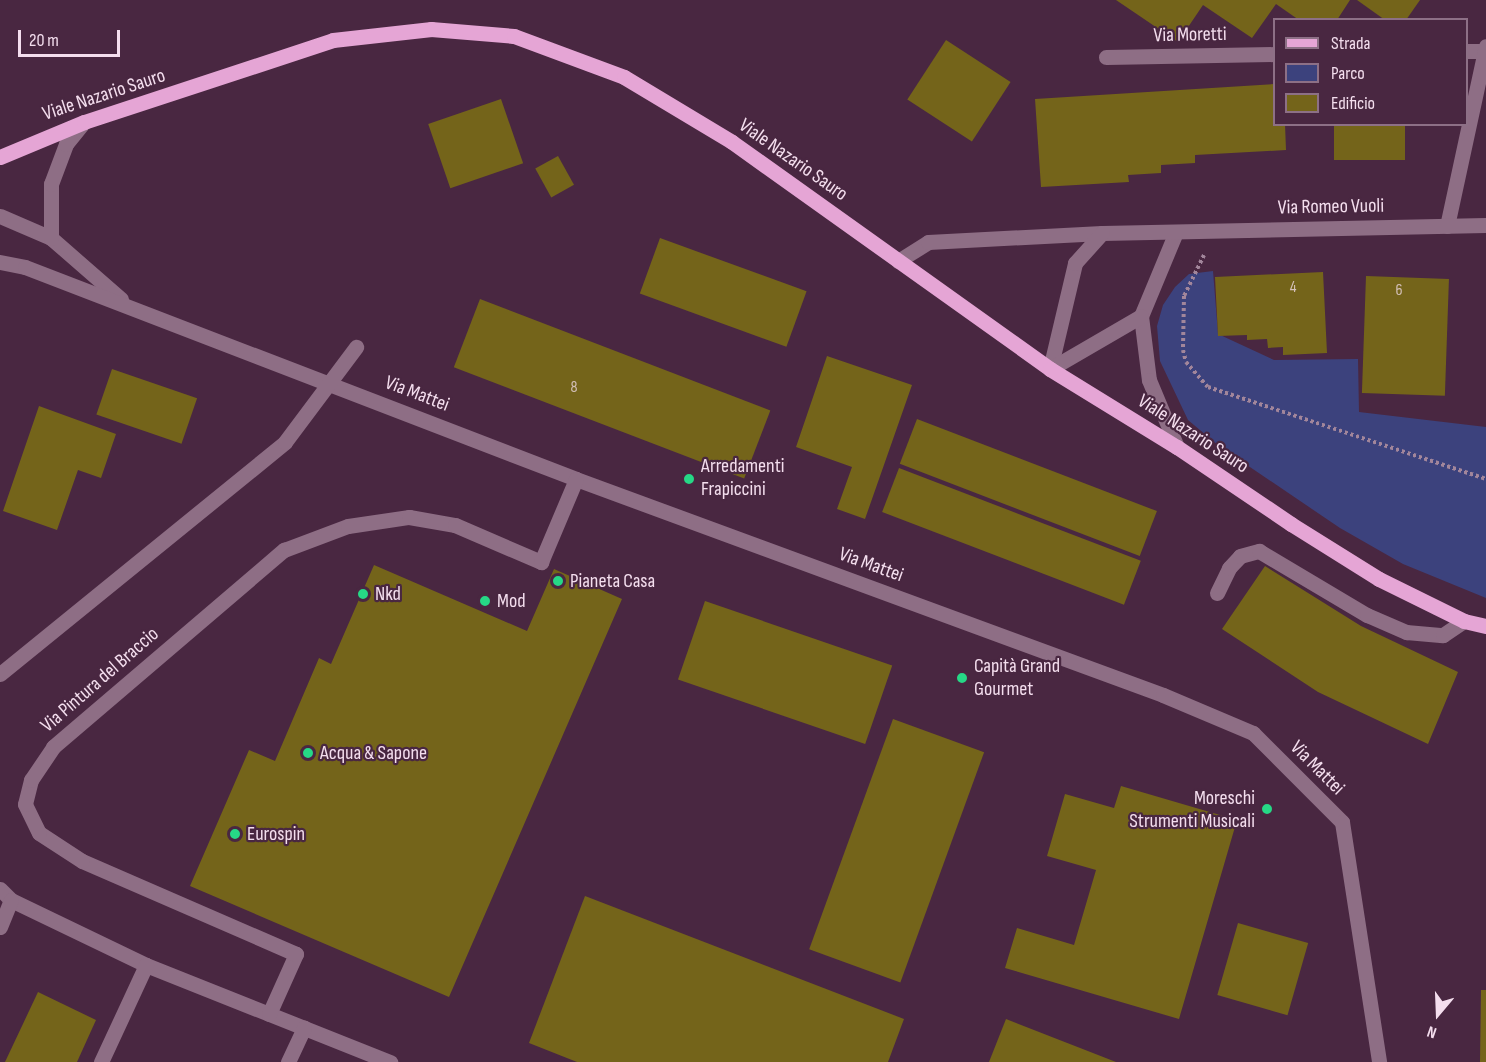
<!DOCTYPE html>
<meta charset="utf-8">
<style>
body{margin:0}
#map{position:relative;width:1486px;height:1062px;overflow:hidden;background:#492741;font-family:"Sofia Sans Condensed",sans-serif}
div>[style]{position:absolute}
.green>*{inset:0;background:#3c427d}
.building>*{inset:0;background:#74641a;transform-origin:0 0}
.path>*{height:4px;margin-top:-2px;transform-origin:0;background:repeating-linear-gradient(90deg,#a2869b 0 3px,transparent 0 6px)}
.minor>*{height:15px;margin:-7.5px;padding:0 7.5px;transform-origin:7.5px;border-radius:7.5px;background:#8e6e85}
.major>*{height:15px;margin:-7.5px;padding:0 7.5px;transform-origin:7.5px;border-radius:7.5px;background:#e5a5d5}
.dots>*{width:16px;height:16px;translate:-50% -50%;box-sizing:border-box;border:3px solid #492741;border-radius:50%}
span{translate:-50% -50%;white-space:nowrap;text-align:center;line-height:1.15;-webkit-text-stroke:4.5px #492741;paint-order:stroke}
.number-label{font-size:16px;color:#d4c0b9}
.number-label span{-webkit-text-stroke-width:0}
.street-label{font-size:20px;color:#f4deee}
.poi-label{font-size:20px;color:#f4deee}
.left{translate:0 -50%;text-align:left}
.right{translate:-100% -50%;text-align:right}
.legend{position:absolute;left:1273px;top:18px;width:195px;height:108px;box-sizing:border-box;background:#492741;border:2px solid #8d7086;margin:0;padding:8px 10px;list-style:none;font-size:18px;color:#f4deee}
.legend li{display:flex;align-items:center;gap:12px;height:30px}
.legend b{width:30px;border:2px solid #8d7086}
.north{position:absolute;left:1408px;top:984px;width:60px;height:60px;-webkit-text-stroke:4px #492741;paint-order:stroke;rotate:199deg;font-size:16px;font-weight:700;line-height:24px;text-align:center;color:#f4deee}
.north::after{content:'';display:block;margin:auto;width:21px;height:27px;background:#f4deee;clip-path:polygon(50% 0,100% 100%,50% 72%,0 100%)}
.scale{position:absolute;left:18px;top:30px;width:102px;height:27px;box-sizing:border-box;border:3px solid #f4deee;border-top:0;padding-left:8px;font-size:18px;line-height:21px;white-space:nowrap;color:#f4deee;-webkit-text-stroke:4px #492741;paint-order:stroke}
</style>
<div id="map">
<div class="green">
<div style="clip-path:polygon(1213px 271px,1218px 334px,1274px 360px,1358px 359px,1359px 412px,1486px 427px,1486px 598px,1403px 564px,1340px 528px,1219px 446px,1188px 420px,1160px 361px,1157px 326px,1163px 305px,1175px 287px,1189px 274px)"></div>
</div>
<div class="building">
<div style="clip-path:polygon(1116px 0,1350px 0,1337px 20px,1299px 20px,1276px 4px,1252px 38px,1203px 5px,1178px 42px)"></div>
<div style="clip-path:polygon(1357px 0,1420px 0,1406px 20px,1385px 20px)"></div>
<div style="left:946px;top:40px;width:77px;height:71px;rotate:33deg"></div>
<div style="clip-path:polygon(1274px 84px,1274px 124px,1285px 124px,1286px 150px,1195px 155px,1195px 163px,1161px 165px,1161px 173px,1128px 175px,1129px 182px,1041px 187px,1035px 99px)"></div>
<div style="left:501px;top:99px;width:68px;height:77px;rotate:71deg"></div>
<div style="left:1334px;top:124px;width:71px;height:36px"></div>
<div style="left:558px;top:156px;width:33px;height:26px;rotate:61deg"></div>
<div style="left:660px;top:238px;width:156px;height:59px;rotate:20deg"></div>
<div style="clip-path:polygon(1323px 272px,1327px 353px,1283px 355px,1283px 347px,1268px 348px,1267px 339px,1247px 340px,1247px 335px,1218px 336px,1215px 277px)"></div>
<div style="left:1366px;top:276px;width:83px;height:117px;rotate:2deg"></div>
<div style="left:480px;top:299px;width:311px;height:73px;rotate:21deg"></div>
<div style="clip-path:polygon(827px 356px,912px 385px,865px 519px,837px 509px,852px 467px,796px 447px)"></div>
<div style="left:112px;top:369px;width:90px;height:48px;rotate:19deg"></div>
<div style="clip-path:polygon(39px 406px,116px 434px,101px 478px,78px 470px,57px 530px,3px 511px)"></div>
<div style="left:917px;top:419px;width:257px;height:48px;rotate:21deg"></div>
<div style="left:899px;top:468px;width:259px;height:47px;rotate:21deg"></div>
<div style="clip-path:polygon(374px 565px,527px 631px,554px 569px,622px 599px,449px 997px,190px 886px,249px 750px,275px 761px,319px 658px,331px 664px)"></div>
<div style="clip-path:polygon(1265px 566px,1361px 626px,1458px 672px,1428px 744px,1318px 692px,1222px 629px)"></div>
<div style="left:705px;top:601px;width:198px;height:83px;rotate:19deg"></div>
<div style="left:893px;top:719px;width:97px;height:245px;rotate:20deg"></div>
<div style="clip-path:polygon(1121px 786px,1237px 820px,1179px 1019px,1005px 968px,1017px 928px,1074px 945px,1096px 870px,1047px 856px,1065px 794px,1114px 808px)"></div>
<div style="clip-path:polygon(585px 896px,904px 1019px,888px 1062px,577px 1062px,529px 1043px)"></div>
<div style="left:1238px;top:923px;width:73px;height:75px;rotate:16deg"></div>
<div style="clip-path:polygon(1481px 990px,1486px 990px,1486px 1062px,1480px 1062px)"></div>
<div style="clip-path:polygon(38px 992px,96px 1020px,77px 1062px,5px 1062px)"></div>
<div style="clip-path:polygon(1006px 1019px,1116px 1062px,989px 1062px)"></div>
</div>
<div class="path">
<div style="left:1204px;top:255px;width:46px;rotate:116deg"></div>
<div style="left:1184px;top:296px;width:54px;rotate:91.1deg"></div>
<div style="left:1183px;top:350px;width:12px;rotate:76deg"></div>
<div style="left:1186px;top:362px;width:33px;rotate:49deg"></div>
<div style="left:1208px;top:387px;width:293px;rotate:18.3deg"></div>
</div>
<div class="minor">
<div style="left:1466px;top:51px;width:19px"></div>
<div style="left:1106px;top:57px;width:168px;rotate:-1deg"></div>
<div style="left:0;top:216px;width:56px;rotate:23.3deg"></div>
<div style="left:51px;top:238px;width:93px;rotate:41.1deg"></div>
<div style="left:1447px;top:226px;width:184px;rotate:-77.8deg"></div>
<div style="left:1176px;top:232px;width:91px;rotate:112.6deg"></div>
<div style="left:1141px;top:316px;width:64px;rotate:82.9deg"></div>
<div style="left:1149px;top:380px;width:73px;rotate:67.3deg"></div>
<div style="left:51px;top:238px;width:54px;rotate:-90deg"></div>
<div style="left:51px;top:184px;width:43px;rotate:-69.4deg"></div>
<div style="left:66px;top:144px;width:28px;rotate:-51deg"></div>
<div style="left:898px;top:261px;width:36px;rotate:-32deg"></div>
<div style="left:928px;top:242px;width:174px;rotate:-3deg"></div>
<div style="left:1102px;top:233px;width:384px;rotate:-1.2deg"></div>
<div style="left:0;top:262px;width:25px;rotate:11deg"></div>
<div style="left:25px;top:267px;width:590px;rotate:21.04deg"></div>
<div style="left:576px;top:479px;width:625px;rotate:20.2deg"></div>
<div style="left:1163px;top:695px;width:98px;rotate:22.9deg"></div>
<div style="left:1253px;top:733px;width:126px;rotate:45deg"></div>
<div style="left:1342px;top:822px;width:243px;rotate:81.2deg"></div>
<div style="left:1050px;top:369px;width:109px;rotate:-76.7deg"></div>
<div style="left:1075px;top:263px;width:40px;rotate:-48deg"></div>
<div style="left:1050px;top:369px;width:105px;rotate:-30.2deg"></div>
<div style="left:1217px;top:593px;width:28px;rotate:-64deg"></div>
<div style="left:1229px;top:568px;width:16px;rotate:-47deg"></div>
<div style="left:1240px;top:556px;width:20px;rotate:-15deg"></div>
<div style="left:1259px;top:551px;width:126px;rotate:30.7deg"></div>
<div style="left:1367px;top:615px;width:43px;rotate:23.6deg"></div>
<div style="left:1406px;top:632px;width:37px;rotate:5deg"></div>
<div style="left:1443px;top:635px;width:25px;rotate:-34deg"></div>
<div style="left:0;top:674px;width:367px;rotate:-39.1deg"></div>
<div style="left:285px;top:442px;width:119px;rotate:-53.2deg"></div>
<div style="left:0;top:889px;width:16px;rotate:45deg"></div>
<div style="left:11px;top:900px;width:150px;rotate:25.7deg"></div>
<div style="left:146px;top:965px;width:263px;rotate:21.7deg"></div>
<div style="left:0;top:927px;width:29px;rotate:-68deg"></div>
<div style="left:269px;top:1014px;width:66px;rotate:-65.8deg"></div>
<div style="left:296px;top:954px;width:233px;rotate:-156.5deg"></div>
<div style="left:82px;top:861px;width:51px;rotate:-146.9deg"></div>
<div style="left:39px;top:833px;width:32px;rotate:-116deg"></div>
<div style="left:25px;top:804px;width:25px;rotate:-76deg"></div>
<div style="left:31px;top:780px;width:40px;rotate:-56deg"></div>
<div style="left:53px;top:747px;width:304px;rotate:-40.5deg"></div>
<div style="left:284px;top:550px;width:68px;rotate:-20.6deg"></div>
<div style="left:348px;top:526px;width:62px;rotate:-8.4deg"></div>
<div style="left:409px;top:517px;width:47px;rotate:9.9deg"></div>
<div style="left:455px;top:525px;width:94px;rotate:23.3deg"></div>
<div style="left:541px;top:562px;width:90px;rotate:-67.1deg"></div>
<div style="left:101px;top:1062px;width:107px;rotate:-65.1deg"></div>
<div style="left:288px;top:1062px;width:38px;rotate:-65deg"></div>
</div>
<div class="major">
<div style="left:0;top:157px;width:91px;rotate:-22.6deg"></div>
<div style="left:84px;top:122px;width:262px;rotate:-18.2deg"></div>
<div style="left:333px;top:40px;width:99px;rotate:-6.4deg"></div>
<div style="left:431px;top:29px;width:83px;rotate:4.8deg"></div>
<div style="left:514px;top:36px;width:117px;rotate:20.4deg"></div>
<div style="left:624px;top:77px;width:126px;rotate:31deg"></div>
<div style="left:732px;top:142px;width:391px;rotate:35.5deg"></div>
<div style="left:1050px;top:369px;width:149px;rotate:31.6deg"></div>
<div style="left:1177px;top:447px;width:138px;rotate:34deg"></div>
<div style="left:1291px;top:524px;width:104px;rotate:32deg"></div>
<div style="left:1379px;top:579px;width:95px;rotate:26.3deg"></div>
<div style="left:1464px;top:621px;width:23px;rotate:13deg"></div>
</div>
<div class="dots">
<div style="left:689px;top:479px;background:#26d886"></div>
<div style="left:558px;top:581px;background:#26d886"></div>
<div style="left:363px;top:594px;background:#26d886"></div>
<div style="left:485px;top:601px;background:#26d886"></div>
<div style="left:962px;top:678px;background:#26d886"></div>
<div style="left:308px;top:753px;background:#26d886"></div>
<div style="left:1267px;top:809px;background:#26d886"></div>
<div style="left:235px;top:834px;background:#26d886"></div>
</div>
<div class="number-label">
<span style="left:1293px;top:288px">4</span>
<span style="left:1399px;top:291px">6</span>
<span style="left:574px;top:388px">8</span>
</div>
<div class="street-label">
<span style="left:1190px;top:35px;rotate:-1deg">Via Moretti</span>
<span style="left:104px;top:95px;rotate:-18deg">Viale Nazario Sauro</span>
<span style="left:793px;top:160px;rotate:35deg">Viale Nazario Sauro</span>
<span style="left:1331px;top:207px;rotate:-1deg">Via Romeo Vuoli</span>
<span style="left:417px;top:394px;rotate:21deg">Via Mattei</span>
<span style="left:1193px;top:434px;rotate:33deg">Viale Nazario Sauro</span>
<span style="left:871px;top:565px;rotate:20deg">Via Mattei</span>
<span style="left:100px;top:680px;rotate:-41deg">Via Pintura del Braccio</span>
<span style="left:1317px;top:768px;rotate:45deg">Via Mattei</span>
</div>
<div class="poi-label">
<span class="left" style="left:701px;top:478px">Arredamenti<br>Frapiccini</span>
<span class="left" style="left:570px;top:581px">Pianeta Casa</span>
<span class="left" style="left:375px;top:594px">Nkd</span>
<span class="left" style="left:497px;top:601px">Mod</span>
<span class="left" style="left:974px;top:678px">Capità Grand<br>Gourmet</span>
<span class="left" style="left:320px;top:753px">Acqua &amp; Sapone</span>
<span class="right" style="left:1255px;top:810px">Moreschi<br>Strumenti Musicali</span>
<span class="left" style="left:247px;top:834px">Eurospin</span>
</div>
<ul class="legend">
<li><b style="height:8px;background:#e5a5d5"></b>Strada</li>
<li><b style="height:16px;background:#3c427d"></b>Parco</li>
<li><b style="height:16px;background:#74641a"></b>Edificio</li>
</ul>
<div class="north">N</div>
<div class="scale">20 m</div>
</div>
